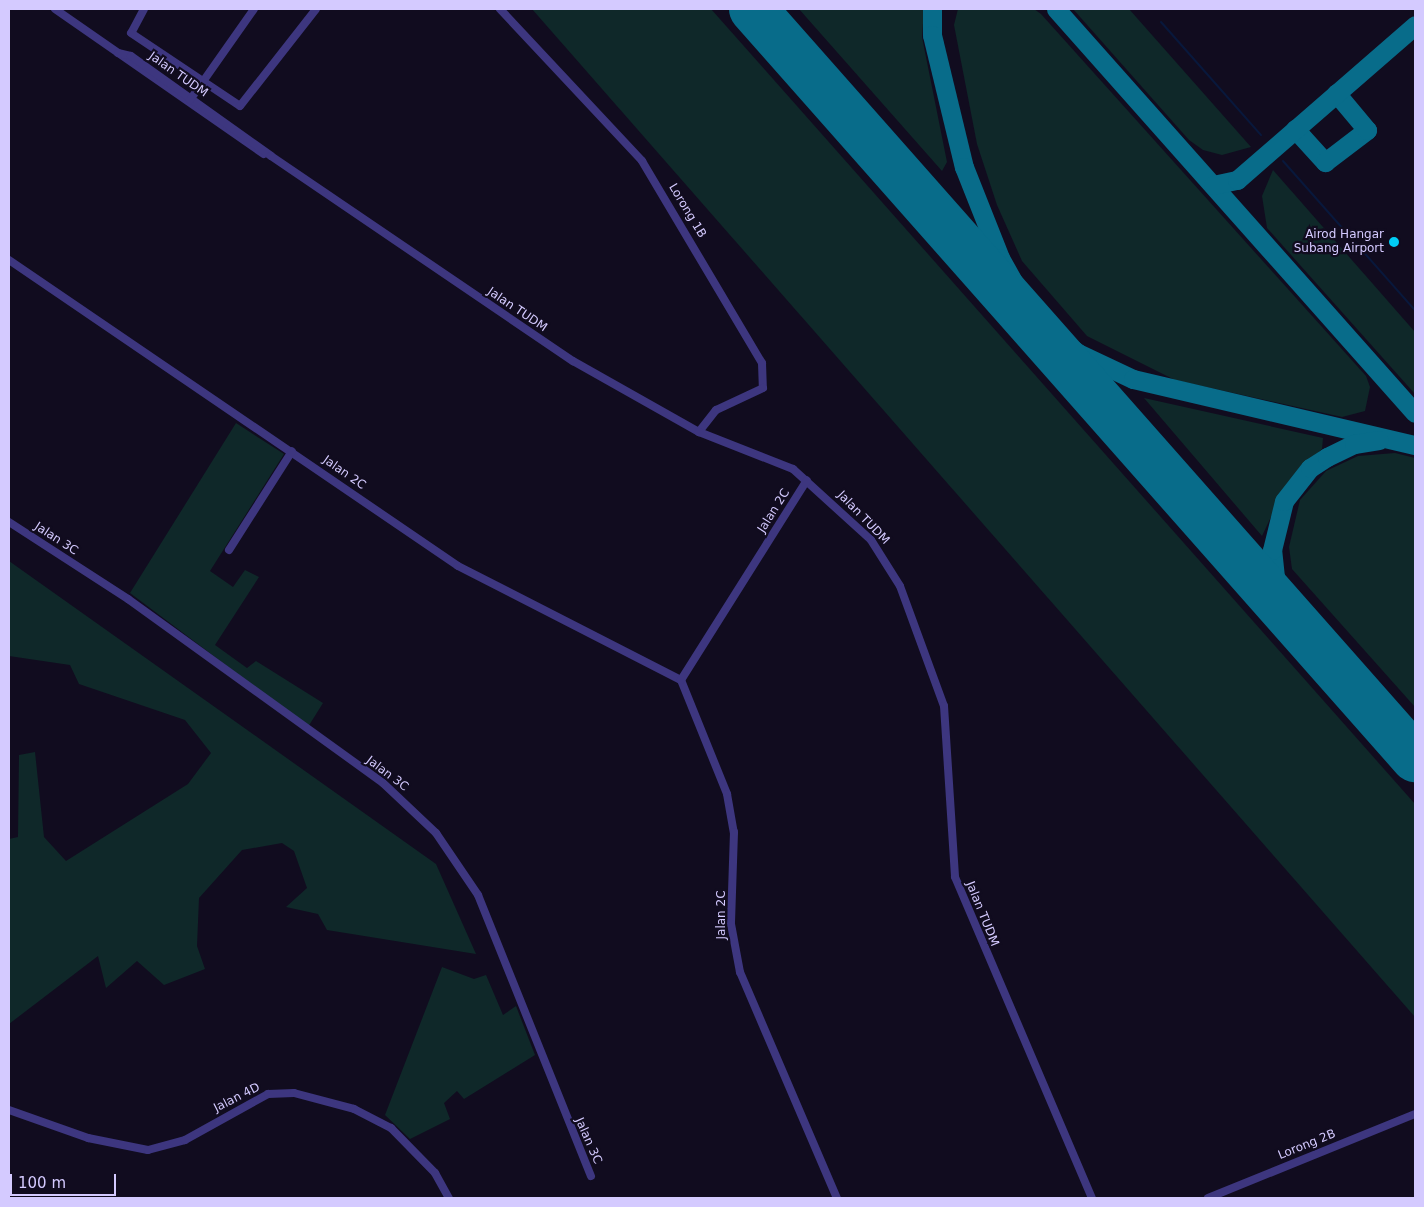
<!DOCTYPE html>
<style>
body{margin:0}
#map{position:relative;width:1424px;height:1207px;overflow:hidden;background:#110c1f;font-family:"DejaVu Sans",sans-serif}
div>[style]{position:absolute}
.green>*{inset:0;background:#0f2829}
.stream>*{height:2px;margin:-1px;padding:0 1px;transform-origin:1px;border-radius:1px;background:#08183c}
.taxiway>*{height:19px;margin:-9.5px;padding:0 9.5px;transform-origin:9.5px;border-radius:9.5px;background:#086c8a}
.runway>*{height:48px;margin:-24px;padding:0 24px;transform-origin:24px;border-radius:24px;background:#086c8a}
.street>*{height:8px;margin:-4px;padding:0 4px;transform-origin:4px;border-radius:4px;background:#3d367f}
.dots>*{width:14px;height:14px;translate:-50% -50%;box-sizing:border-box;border:2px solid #110c1f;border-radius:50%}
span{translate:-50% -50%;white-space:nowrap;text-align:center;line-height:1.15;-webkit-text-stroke:4.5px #110c1f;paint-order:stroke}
.street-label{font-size:12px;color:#d4caff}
.poi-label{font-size:12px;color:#d4caff}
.right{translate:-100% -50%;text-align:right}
.frame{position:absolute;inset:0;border:10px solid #d4caff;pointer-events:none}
.scale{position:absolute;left:10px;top:1174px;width:106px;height:22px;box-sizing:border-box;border:2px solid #d4caff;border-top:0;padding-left:6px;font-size:15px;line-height:18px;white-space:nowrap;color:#d4caff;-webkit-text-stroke:4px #110c1f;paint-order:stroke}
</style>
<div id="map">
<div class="green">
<div style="clip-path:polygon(532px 9px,711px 9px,1415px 804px,1415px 1017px)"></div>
<div style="clip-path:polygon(799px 9px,924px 9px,922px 37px,947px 162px,942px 171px)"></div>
<div style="clip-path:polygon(958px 9px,1034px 9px,1041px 14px,1366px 376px,1370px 387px,1365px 411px,1342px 417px,1175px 380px,1087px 336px,1022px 261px,997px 205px,977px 144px,954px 25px)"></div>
<div style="clip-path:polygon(1073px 9px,1129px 9px,1251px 147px,1222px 155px,1203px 150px,1189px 140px)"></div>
<div style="clip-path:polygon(1273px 170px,1415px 332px,1415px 394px,1267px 228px,1262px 196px)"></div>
<div style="clip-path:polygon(1144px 398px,1323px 438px,1322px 449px,1287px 483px,1262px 536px)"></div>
<div style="clip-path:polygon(236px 423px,284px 454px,210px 571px,233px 587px,245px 570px,259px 577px,215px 645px,247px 668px,256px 661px,323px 703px,308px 727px,130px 593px)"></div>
<div style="clip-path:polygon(1395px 453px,1415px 458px,1415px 707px,1292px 569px,1289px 547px,1300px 500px,1326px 471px,1358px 456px)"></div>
<div style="clip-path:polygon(9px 561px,436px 864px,476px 954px,327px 930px,318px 914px,286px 907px,307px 888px,294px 851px,282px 843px,242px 850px,199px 898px,197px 946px,205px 969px,164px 985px,137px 961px,106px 988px,98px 956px,9px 1024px,9px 839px,18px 837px,19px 755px,35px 752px,44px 837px,66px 861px,188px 784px,211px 753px,185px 720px,79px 684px,70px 665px,9px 656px)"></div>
<div style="clip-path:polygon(442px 967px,474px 979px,486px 975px,503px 1015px,516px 1006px,535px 1055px,464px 1099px,457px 1091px,444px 1103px,450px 1119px,410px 1139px,385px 1115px)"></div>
</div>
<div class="stream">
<div style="left:1161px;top:22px;width:151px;rotate:48.5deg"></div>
<div style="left:1283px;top:161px;width:199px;rotate:48.5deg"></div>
</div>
<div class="taxiway">
<div style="left:932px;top:9px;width:26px;rotate:90deg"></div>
<div style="left:932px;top:35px;width:136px;rotate:76.4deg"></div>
<div style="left:964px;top:167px;width:98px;rotate:68.4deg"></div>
<div style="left:1000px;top:258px;width:65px;rotate:60.7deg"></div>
<div style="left:1056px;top:9px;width:540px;rotate:48.38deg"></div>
<div style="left:1295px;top:129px;width:45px;rotate:47.7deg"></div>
<div style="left:1325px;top:162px;width:53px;rotate:-37.3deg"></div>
<div style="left:1367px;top:130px;width:48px;rotate:-130deg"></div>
<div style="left:1213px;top:185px;width:25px;rotate:-12deg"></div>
<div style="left:1237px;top:180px;width:236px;rotate:-41deg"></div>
<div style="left:1017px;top:307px;width:76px;rotate:37deg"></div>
<div style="left:1078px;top:353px;width:61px;rotate:25.3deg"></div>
<div style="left:1133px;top:379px;width:290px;rotate:13.2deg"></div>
<div style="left:1303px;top:630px;width:29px;rotate:-126deg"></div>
<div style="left:1286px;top:607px;width:32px;rotate:-110deg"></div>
<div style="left:1275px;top:577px;width:27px;rotate:-96deg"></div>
<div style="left:1272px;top:550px;width:50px;rotate:-76.2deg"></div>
<div style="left:1284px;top:501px;width:42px;rotate:-51.8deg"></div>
<div style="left:1310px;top:468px;width:20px;rotate:-33deg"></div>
<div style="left:1327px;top:457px;width:30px;rotate:-26deg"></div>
<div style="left:1354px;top:444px;width:25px;rotate:-9deg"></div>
</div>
<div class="runway">
<div style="left:753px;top:9px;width:1000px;rotate:48.53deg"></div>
</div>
<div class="street">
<div style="left:55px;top:9px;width:254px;rotate:34.8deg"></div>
<div style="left:144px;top:9px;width:27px;rotate:118deg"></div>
<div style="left:131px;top:33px;width:131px;rotate:33.8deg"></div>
<div style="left:240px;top:106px;width:123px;rotate:-51.9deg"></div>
<div style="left:500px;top:9px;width:208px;rotate:46.9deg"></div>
<div style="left:642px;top:161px;width:235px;rotate:59.3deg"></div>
<div style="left:762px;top:363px;width:25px;rotate:88deg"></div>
<div style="left:763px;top:388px;width:52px;rotate:154.9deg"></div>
<div style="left:716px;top:410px;width:28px;rotate:128deg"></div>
<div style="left:118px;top:53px;width:13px;rotate:13deg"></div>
<div style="left:131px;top:56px;width:172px;rotate:35.5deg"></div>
<div style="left:271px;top:156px;width:365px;rotate:34.2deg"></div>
<div style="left:573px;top:361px;width:145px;rotate:29.4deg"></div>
<div style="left:699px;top:432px;width:101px;rotate:21.5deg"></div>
<div style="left:793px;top:469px;width:105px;rotate:42.3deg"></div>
<div style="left:871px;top:540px;width:54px;rotate:57.8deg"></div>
<div style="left:900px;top:586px;width:128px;rotate:69.9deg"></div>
<div style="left:944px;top:706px;width:171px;rotate:86.3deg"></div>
<div style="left:955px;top:877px;width:349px;rotate:66.9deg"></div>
<div style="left:190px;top:100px;width:111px;rotate:-54.9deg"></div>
<div style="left:9px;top:260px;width:543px;rotate:34.27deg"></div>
<div style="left:458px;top:566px;width:250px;rotate:27.1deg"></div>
<div style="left:681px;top:680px;width:123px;rotate:68deg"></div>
<div style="left:727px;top:794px;width:39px;rotate:80deg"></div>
<div style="left:734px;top:832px;width:92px;rotate:91.9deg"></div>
<div style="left:731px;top:924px;width:49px;rotate:79.4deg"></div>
<div style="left:740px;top:972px;width:246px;rotate:66.8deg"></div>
<div style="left:9px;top:522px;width:142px;rotate:32.9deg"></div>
<div style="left:128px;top:599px;width:314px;rotate:35.8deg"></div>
<div style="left:383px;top:783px;width:73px;rotate:43.3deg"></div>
<div style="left:436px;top:833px;width:75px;rotate:55.9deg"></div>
<div style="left:478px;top:895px;width:303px;rotate:68.1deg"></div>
<div style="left:229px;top:550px;width:117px;rotate:-57.5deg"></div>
<div style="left:681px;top:680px;width:236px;rotate:-57.8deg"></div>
<div style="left:9px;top:1110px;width:84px;rotate:19.5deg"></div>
<div style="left:88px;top:1138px;width:61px;rotate:11.3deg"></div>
<div style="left:148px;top:1150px;width:38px;rotate:-15deg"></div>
<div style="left:185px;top:1140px;width:95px;rotate:-29deg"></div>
<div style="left:268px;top:1094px;width:26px;rotate:-2deg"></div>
<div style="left:294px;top:1093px;width:62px;rotate:14.9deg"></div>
<div style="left:354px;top:1109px;width:42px;rotate:27.2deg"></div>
<div style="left:391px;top:1128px;width:63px;rotate:45.6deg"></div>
<div style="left:435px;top:1173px;width:29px;rotate:61deg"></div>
<div style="left:1208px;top:1198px;width:223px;rotate:-22.1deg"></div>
</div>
<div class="dots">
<div style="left:1394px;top:242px;background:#00cdf5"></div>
</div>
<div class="street-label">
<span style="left:178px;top:75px;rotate:35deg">Jalan TUDM</span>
<span style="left:687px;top:211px;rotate:59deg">Lorong 1B</span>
<span style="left:517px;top:310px;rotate:34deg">Jalan TUDM</span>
<span style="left:344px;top:473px;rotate:35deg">Jalan 2C</span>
<span style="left:774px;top:511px;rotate:-58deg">Jalan 2C</span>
<span style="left:863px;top:518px;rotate:46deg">Jalan TUDM</span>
<span style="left:56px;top:539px;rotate:33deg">Jalan 3C</span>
<span style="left:387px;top:774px;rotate:37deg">Jalan 3C</span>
<span style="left:982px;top:914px;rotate:68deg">Jalan TUDM</span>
<span style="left:722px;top:915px;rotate:-90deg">Jalan 2C</span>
<span style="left:237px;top:1098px;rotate:-27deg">Jalan 4D</span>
<span style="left:588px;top:1141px;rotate:66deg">Jalan 3C</span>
<span style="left:1307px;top:1145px;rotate:-22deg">Lorong 2B</span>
</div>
<div class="poi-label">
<span class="right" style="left:1384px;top:242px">Airod Hangar<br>Subang Airport</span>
</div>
<div class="frame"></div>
<div class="scale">100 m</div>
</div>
